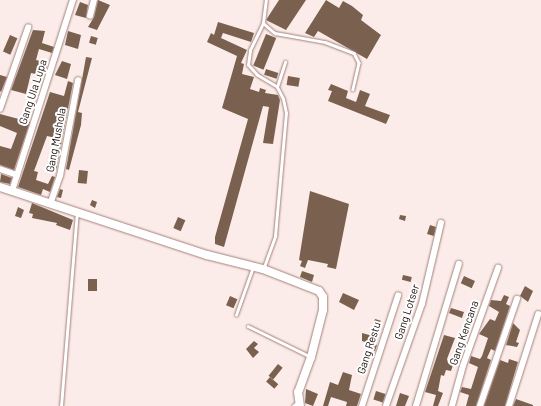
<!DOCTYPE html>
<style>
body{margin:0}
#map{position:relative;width:541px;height:406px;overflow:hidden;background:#fcece9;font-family:Barlow,sans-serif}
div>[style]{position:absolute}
.building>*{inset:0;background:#7a614f;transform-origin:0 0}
.roads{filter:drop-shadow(0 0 1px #a3817b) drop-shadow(0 0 1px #a3817b)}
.service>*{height:2.5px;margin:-1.25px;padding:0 1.25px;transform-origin:1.25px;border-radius:1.25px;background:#fff}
.minor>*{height:5.5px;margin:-2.75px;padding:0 2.75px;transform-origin:2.75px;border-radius:2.75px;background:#fff}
.secondary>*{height:8px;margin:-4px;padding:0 4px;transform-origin:4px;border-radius:4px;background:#fff}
span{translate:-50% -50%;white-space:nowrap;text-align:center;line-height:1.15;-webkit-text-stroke:4px #fff;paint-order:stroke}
.street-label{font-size:11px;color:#1b0f0d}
</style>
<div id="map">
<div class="building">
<div style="clip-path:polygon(98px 0,110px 5px,97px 30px,88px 27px,94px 17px)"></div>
<div style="clip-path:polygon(279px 0,306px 0,286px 30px,266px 20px)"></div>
<div style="clip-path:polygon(326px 0,339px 8px,343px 1px,352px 6px,363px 15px,361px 20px,381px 35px,367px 59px,318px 31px,314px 37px,305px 33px)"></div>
<div style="clip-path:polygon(80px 2px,88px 5px,86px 18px,75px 15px)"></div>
<div style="clip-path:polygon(218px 22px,254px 33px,251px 42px,223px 33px,221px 38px,247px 50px,241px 63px,244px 64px,242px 74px,254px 77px,250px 89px,259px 92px,260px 88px,266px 90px,265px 93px,278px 95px,280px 100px,273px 144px,263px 143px,269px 107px,263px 106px,224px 247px,215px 244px,215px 237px,248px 119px,222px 108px,237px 56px,207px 42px,211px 33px,214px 35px)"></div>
<div style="clip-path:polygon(33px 30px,45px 31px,42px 43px,54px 47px,52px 53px,39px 49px,36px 60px,48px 63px,44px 76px,31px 73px,26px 94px,11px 90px)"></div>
<div style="clip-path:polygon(68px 31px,81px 35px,78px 49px,65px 45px)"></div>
<div style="left:266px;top:34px;width:11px;height:34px;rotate:22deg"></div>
<div style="left:10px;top:35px;width:8px;height:18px;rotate:23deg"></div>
<div style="left:91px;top:36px;width:7px;height:7px;rotate:16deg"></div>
<div style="clip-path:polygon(86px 57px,92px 58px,78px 112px,82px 113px,81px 125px,69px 170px,66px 169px)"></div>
<div style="clip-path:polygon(62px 61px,71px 64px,67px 79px,55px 75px)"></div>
<div style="left:266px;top:69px;width:13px;height:6px;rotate:18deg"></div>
<div style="clip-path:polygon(0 75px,7px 77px,1px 92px,0 91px)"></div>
<div style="left:288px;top:76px;width:12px;height:9px;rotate:9deg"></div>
<div style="clip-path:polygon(68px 81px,73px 83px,56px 171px,50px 169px,57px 145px,54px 144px,56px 138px,47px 136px,34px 171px,38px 172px,36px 180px,48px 184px,52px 176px,55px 177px,50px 192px,43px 189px,41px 195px,18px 187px,50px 92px,64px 96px)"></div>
<div style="clip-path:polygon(331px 84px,348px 91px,346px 98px,356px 102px,360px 90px,370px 94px,365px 106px,390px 115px,386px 124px,328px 101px,332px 91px,328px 90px)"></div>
<div style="clip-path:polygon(0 114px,30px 122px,14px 170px,0 165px,0 146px,11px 149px,17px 133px,0 126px)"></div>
<div style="left:79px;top:170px;width:9px;height:13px;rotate:6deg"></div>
<div style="clip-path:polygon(1px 174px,12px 178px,10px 184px,0 182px)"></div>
<div style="clip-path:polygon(60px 189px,63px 190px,61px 198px,57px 197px)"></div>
<div style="clip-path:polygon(310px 191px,349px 204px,336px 269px,327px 267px,328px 264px,308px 260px,305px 268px,300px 266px,302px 261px,299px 260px)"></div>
<div style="clip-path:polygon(92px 200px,97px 202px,95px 208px,90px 205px)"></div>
<div style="clip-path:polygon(32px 203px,73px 220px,70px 230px,56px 225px,57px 223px,32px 218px,33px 214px,29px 213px)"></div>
<div style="clip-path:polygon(18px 207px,24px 210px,21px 218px,15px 216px)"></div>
<div style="clip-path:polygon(400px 215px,406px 216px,405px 221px,399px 219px)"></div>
<div style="left:178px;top:217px;width:8px;height:12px;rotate:23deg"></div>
<div style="clip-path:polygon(430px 225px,436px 227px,434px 236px,427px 234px)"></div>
<div style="clip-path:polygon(302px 271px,314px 275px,312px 282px,300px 277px)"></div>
<div style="left:403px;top:275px;width:9px;height:5px;rotate:13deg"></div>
<div style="left:464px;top:276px;width:12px;height:8px;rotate:24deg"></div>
<div style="left:88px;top:279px;width:9px;height:12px"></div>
<div style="clip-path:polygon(525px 286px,533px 291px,528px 302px,520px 296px)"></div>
<div style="clip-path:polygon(343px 293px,359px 300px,354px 310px,339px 302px)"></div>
<div style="clip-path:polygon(504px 295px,509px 297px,506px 304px,510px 306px,495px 351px,491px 349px,487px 358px,491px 360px,476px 406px,466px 406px,469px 395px,460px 392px,462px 387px,471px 389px,478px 367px,469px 363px,471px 356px,480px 359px,482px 356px,488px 338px,479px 334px,490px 319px,495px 321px,499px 312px,489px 306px,491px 300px,501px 301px)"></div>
<div style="left:230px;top:296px;width:8px;height:10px;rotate:23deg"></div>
<div style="clip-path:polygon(451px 308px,464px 312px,462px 318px,449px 313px)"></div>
<div style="left:375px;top:319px;width:6px;height:9px;rotate:18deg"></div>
<div style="clip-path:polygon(513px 323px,520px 330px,516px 342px,519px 343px,517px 347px,506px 345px)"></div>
<div style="clip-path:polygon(362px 333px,373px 336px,371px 344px,362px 341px)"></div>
<div style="clip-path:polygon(444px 335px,455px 338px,447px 359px,448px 363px,453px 365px,451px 371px,446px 370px,444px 376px,441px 375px,438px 391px,443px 393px,438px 406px,433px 406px,436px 395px,425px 392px)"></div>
<div style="clip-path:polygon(254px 341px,258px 344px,254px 348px,259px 352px,253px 358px,246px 349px)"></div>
<div style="clip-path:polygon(371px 343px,377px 345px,375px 351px,370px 349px)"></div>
<div style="clip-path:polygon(509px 359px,518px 362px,505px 406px,484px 406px,500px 360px,508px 363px)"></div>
<div style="left:278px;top:364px;width:6px;height:15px;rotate:39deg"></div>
<div style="clip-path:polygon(343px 372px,352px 375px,349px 390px,361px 394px,357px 406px,346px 406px,347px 402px,331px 397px,328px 406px,323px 406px,330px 382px,338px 385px)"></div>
<div style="left:270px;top:377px;width:11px;height:6px;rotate:41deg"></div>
<div style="clip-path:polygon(306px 389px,318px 394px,313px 406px,305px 403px)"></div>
<div style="left:376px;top:391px;width:10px;height:9px;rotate:17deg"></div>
<div style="clip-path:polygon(400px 393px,409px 396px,405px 406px,396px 406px)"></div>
<div style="clip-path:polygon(516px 399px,533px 405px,533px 406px,513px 406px)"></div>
</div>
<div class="roads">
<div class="service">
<div style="left:263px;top:23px;width:16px;rotate:40deg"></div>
<div style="left:275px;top:33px;width:51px;rotate:10.2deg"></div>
<div style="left:325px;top:42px;width:31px;rotate:21deg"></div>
<div style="left:354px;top:53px;width:11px;rotate:63deg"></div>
<div style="left:359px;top:63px;width:27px;rotate:103deg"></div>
<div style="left:277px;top:87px;width:26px;rotate:-72deg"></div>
<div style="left:264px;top:267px;width:33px;rotate:-70deg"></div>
<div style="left:275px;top:236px;width:123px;rotate:-84.9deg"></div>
<div style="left:286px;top:113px;width:14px;rotate:-102deg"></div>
<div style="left:283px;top:99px;width:13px;rotate:-117deg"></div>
<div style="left:277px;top:87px;width:23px;rotate:-149deg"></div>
<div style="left:257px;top:75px;width:13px;rotate:-132deg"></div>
<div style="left:248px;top:65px;width:15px;rotate:-82deg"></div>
<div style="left:250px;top:50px;width:30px;rotate:-64deg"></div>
<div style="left:263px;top:23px;width:23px;rotate:-83deg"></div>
<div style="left:236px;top:315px;width:51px;rotate:-70.5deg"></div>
<div style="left:248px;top:326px;width:68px;rotate:26.2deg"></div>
<div style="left:61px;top:406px;width:194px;rotate:-85.3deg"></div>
<div style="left:293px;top:406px;width:6px;rotate:-39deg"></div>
</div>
<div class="minor">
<div style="left:90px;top:16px;width:16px;rotate:-76deg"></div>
<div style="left:0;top:109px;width:86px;rotate:-70.9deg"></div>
<div style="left:0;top:169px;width:18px;rotate:19deg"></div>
<div style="left:12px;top:191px;width:201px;rotate:-72.3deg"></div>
<div style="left:51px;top:202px;width:28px;rotate:-71deg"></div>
<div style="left:60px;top:176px;width:97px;rotate:-79.3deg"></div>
<div style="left:362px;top:406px;width:116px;rotate:-71.9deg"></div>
<div style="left:386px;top:406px;width:108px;rotate:-70.6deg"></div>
<div style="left:422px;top:304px;width:83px;rotate:-76.8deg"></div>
<div style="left:416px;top:406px;width:148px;rotate:-73.2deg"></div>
<div style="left:452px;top:406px;width:41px;rotate:-74.6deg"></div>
<div style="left:463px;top:366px;width:104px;rotate:-70.3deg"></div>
<div style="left:480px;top:406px;width:113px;rotate:-70.9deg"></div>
<div style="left:509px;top:406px;width:96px;rotate:-72.3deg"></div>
</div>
<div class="secondary">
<div style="left:0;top:187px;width:218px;rotate:18.2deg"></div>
<div style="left:207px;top:255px;width:58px;rotate:14deg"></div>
<div style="left:263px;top:269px;width:60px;rotate:21.4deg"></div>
<div style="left:319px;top:291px;width:7px;rotate:56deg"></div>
<div style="left:323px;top:297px;width:13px;rotate:90deg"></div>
<div style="left:323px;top:310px;width:49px;rotate:104.3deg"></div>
<div style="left:311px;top:357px;width:37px;rotate:110deg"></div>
<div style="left:298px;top:392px;width:14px;rotate:82deg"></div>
</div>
</div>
<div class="street-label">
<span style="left:33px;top:92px;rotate:-72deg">Gang Ula Lupa</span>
<span style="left:56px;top:140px;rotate:-79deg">Gang Mushola</span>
<span style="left:407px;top:312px;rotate:-72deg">Gang Lotser</span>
<span style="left:464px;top:333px;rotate:-71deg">Gang Kencana</span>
<span style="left:369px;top:348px;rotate:-72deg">Gang Restu</span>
</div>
</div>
